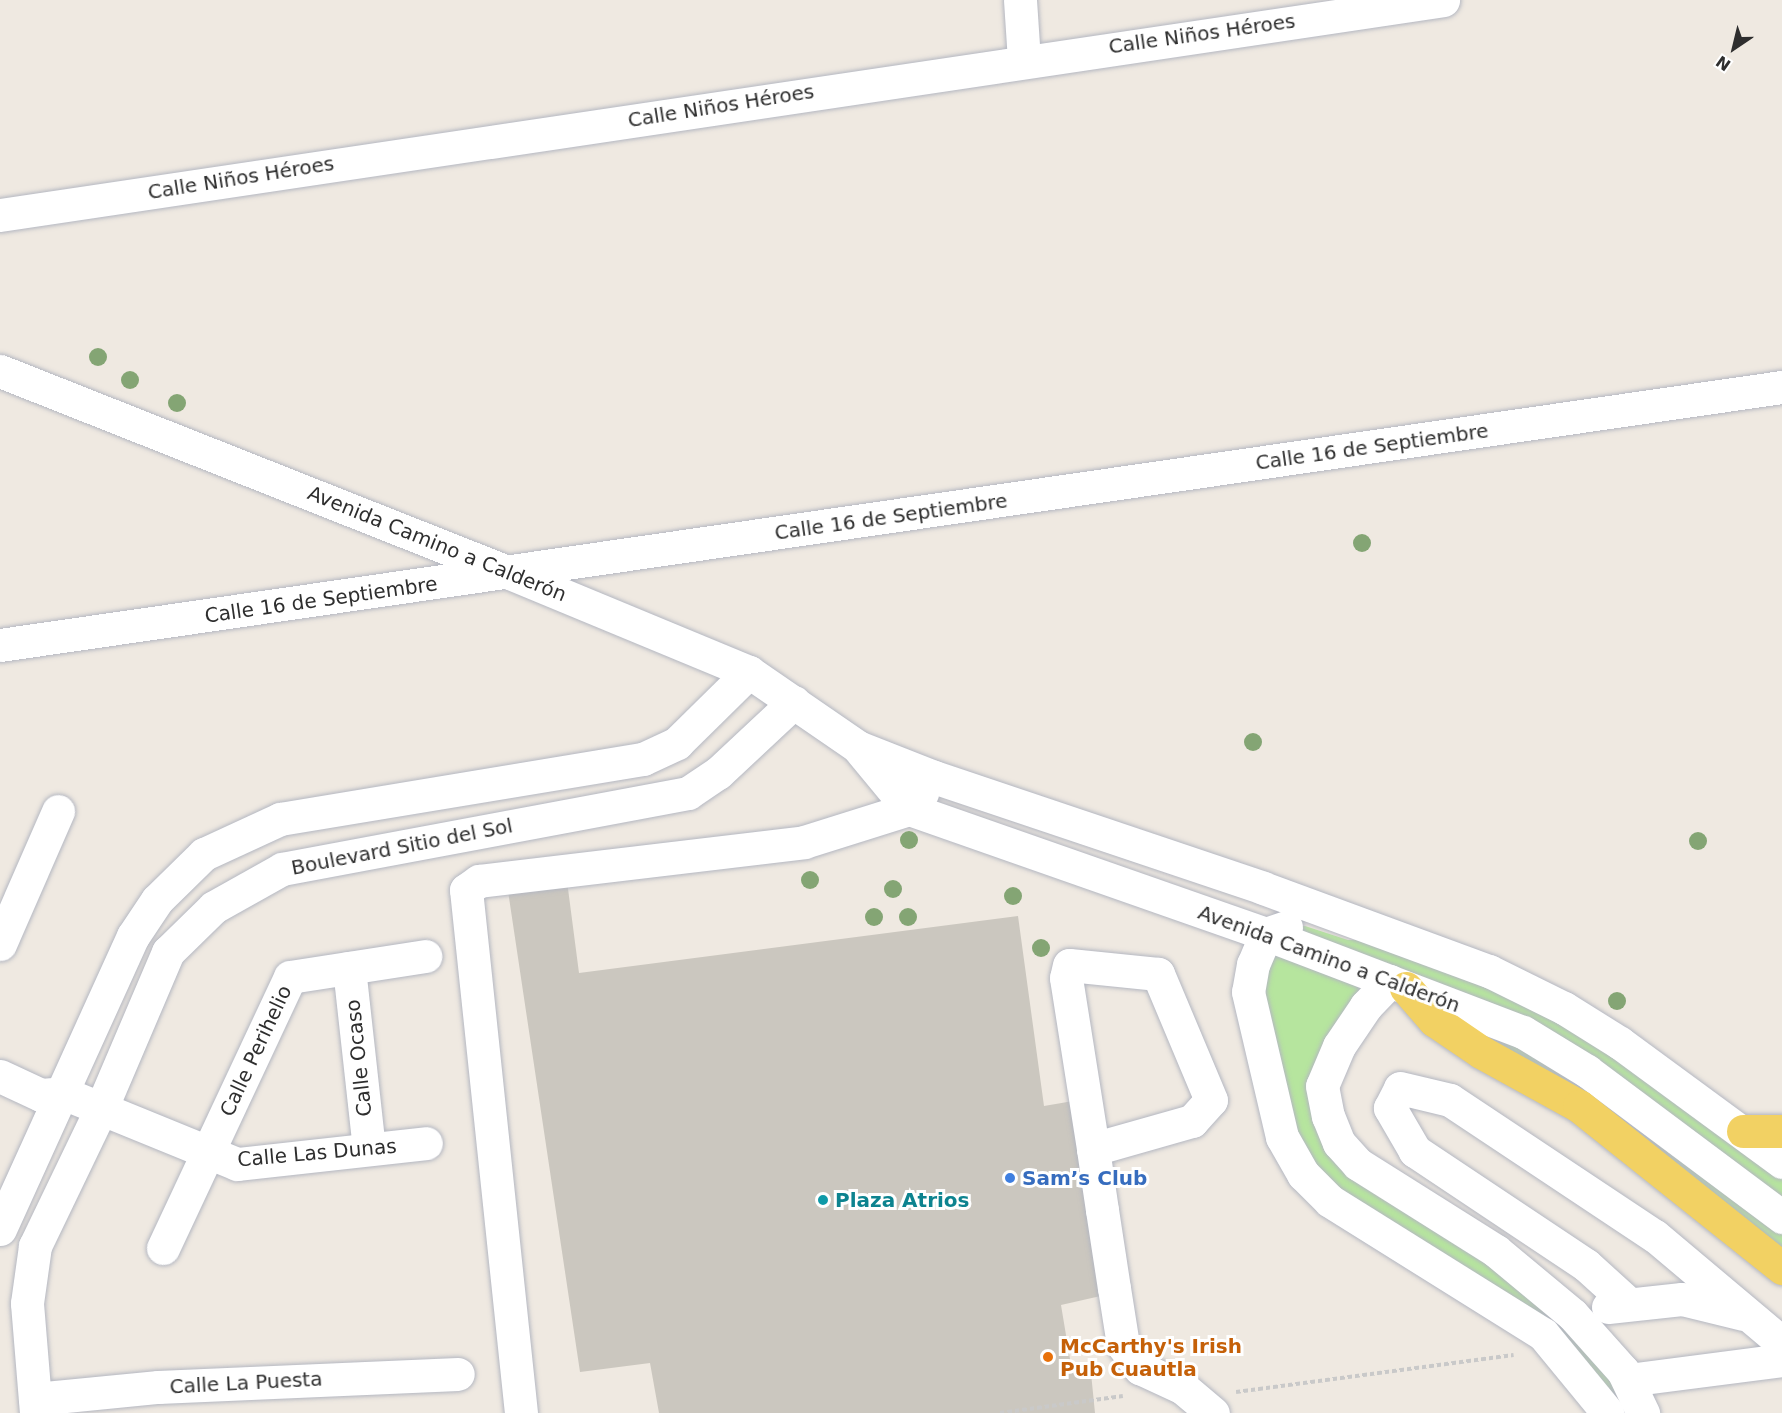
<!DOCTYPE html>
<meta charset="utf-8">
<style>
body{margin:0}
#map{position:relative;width:1782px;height:1413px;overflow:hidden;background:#efe9e1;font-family:"DejaVu Sans",sans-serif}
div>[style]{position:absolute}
.green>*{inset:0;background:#b6e59e}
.building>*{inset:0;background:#cbc7bf}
.path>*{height:4px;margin-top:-2px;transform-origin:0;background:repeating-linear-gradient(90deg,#c9c9c9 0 4.5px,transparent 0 7.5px)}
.roads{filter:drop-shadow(0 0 2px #b4b7c1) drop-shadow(0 0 2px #b4b7c1)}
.minor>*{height:33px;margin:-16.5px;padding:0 16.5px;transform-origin:16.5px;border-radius:16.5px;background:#fff}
.major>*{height:33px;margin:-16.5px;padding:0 16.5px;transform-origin:16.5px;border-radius:16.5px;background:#f2d163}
.trees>*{width:18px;height:18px;margin:-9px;border-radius:50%;background:#84a574}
.dots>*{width:16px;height:16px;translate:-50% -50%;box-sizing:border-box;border:3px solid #fff;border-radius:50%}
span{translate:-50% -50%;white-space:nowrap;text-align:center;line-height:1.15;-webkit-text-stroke:6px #fff;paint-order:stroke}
.street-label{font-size:20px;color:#2e2e2e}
.shop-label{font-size:20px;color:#366cbe;font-weight:700}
.left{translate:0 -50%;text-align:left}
.culture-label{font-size:20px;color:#0d838f;font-weight:700}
.food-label{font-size:20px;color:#c56008;font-weight:700}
.north{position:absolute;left:1704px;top:18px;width:60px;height:60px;-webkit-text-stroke:4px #fff;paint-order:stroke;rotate:215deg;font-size:16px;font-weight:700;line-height:24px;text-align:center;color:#2e2e2e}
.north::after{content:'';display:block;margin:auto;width:21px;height:27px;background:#2e2e2e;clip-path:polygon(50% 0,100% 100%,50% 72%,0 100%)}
</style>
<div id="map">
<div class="green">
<div style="clip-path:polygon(1305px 926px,1348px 940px,1372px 940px,1489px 971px,1743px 1131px,1782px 1131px,1782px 1269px,1390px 981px,1322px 1086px,1339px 1143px,1496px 1251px,1643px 1413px,1608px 1413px,1555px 1350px,1303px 1174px,1253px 964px,1284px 927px)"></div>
</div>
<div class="building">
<div style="clip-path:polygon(567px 881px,579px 973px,1018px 916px,1044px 1106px,1079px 1100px,1105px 1295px,1061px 1305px,1072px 1371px,1091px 1373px,1095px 1413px,659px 1413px,650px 1363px,580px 1372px,508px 891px)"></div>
</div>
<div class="path">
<div style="left:1236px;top:1392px;width:280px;rotate:-7.6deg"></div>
<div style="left:1000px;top:1413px;width:124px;rotate:-7.9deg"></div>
</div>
<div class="roads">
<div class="minor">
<div style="left:1020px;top:0;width:60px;rotate:86.2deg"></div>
<div style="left:0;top:215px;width:1459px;rotate:-8.47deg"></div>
<div style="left:0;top:371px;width:549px;rotate:21.61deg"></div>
<div style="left:510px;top:573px;width:259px;rotate:22.5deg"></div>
<div style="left:749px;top:672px;width:132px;rotate:34.5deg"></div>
<div style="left:858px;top:747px;width:82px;rotate:21.5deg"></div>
<div style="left:934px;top:777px;width:347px;rotate:18.6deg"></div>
<div style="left:1263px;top:888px;width:241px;rotate:20.2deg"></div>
<div style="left:1489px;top:971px;width:84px;rotate:26.3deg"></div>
<div style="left:1564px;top:1008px;width:66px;rotate:32deg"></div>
<div style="left:1620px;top:1043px;width:201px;rotate:36.3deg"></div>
<div style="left:0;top:645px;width:1801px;rotate:-8.24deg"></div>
<div style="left:861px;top:751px;width:75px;rotate:50.4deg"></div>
<div style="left:909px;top:809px;width:378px;rotate:19.3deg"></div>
<div style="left:1266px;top:934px;width:275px;rotate:20.9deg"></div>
<div style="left:1523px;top:1032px;width:75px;rotate:31.4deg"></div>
<div style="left:1587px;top:1071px;width:244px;rotate:36.8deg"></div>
<div style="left:1286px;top:927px;width:21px;rotate:161deg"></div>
<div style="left:1266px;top:934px;width:33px;rotate:113deg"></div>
<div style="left:1253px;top:964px;width:28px;rotate:100deg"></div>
<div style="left:1248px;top:992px;width:149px;rotate:76.8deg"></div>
<div style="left:1282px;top:1137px;width:43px;rotate:60.4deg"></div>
<div style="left:1303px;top:1174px;width:38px;rotate:45deg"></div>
<div style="left:1330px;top:1201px;width:251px;rotate:32deg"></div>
<div style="left:1543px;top:1334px;width:102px;rotate:50.6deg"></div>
<div style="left:0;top:944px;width:145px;rotate:-66.4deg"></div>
<div style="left:349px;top:968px;width:181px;rotate:83.7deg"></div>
<div style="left:1390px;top:981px;width:35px;rotate:134deg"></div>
<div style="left:1366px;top:1006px;width:48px;rotate:124deg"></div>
<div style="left:1339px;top:1046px;width:43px;rotate:113deg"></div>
<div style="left:1322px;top:1086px;width:31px;rotate:79deg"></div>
<div style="left:1328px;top:1116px;width:29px;rotate:68deg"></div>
<div style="left:1339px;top:1143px;width:28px;rotate:48deg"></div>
<div style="left:1358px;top:1164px;width:163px;rotate:32.2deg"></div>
<div style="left:1496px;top:1251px;width:99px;rotate:39.7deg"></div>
<div style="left:1572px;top:1314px;width:76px;rotate:48.2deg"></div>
<div style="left:1623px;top:1371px;width:47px;rotate:64.5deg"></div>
<div style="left:0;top:1076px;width:45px;rotate:24.9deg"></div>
<div style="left:41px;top:1095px;width:22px;rotate:-5deg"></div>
<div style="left:63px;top:1093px;width:188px;rotate:22.2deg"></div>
<div style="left:237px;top:1164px;width:190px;rotate:-6.3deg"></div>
<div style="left:1093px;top:1149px;width:103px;rotate:-15.8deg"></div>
<div style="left:1192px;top:1121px;width:28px;rotate:-48deg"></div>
<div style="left:1211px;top:1100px;width:137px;rotate:-112.8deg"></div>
<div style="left:1158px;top:974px;width:89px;rotate:-174.2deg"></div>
<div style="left:1069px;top:965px;width:13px;rotate:103deg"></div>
<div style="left:1066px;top:978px;width:173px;rotate:81deg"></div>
<div style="left:1093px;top:1149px;width:62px;rotate:81.6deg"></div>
<div style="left:1102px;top:1210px;width:79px;rotate:81.3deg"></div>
<div style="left:1114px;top:1288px;width:58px;rotate:81deg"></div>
<div style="left:1123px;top:1345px;width:29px;rotate:54deg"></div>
<div style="left:1140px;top:1368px;width:47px;rotate:24.9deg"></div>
<div style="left:1183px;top:1388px;width:39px;rotate:40deg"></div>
<div style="left:0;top:1229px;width:322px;rotate:-65.6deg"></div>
<div style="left:133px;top:936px;width:43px;rotate:-56.3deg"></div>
<div style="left:157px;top:900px;width:66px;rotate:-44.4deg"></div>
<div style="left:204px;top:854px;width:84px;rotate:-24.7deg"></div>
<div style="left:280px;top:819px;width:368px;rotate:-9.4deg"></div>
<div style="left:643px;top:759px;width:38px;rotate:-25deg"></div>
<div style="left:677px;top:743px;width:101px;rotate:-44.6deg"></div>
<div style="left:163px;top:1248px;width:299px;rotate:-64.9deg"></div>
<div style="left:290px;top:977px;width:137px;rotate:-8.8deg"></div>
<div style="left:1629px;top:1304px;width:58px;rotate:-137.8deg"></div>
<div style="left:1586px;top:1265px;width:206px;rotate:-146.3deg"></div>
<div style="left:1415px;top:1151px;width:50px;rotate:-120.2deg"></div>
<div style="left:1390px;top:1108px;width:22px;rotate:-63deg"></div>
<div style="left:1400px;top:1088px;width:51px;rotate:13.5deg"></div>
<div style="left:1450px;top:1100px;width:246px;rotate:33.6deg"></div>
<div style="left:1655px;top:1236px;width:166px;rotate:40.1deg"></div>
<div style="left:1608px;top:1307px;width:74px;rotate:-6.2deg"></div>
<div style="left:1682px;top:1299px;width:63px;rotate:13.8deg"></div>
<div style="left:1628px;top:1380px;width:155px;rotate:-7.4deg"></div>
<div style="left:35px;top:1399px;width:124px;rotate:-5.6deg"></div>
<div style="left:158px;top:1387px;width:300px;rotate:-2.5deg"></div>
<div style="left:36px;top:1413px;width:110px;rotate:-94.7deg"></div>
<div style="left:27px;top:1303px;width:58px;rotate:-82deg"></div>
<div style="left:35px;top:1246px;width:152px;rotate:-64.3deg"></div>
<div style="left:101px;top:1109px;width:171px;rotate:-66.9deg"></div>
<div style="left:168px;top:952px;width:64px;rotate:-44.4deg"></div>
<div style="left:214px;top:907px;width:78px;rotate:-29.2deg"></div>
<div style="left:282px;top:869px;width:413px;rotate:-10.6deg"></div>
<div style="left:688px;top:793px;width:36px;rotate:-34deg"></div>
<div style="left:718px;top:773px;width:104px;rotate:-43.1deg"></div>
<div style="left:521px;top:1413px;width:526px;rotate:-96deg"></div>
<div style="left:466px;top:890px;width:16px;rotate:-35deg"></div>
<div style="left:479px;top:881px;width:327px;rotate:-6.8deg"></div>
<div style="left:804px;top:842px;width:110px;rotate:-17.4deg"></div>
<div style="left:909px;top:809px;width:21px;rotate:-51deg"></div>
</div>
<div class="major">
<div style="left:1406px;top:988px;width:43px;rotate:48.8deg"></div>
<div style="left:1434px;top:1020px;width:57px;rotate:34.2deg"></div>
<div style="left:1481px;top:1052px;width:112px;rotate:28.9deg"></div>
<div style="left:1579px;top:1106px;width:260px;rotate:38.6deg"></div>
<div style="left:1743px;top:1131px;width:39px"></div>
</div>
</div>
<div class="trees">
<div style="left:98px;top:357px"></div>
<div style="left:130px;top:380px"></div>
<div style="left:177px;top:403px"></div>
<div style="left:1362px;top:543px"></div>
<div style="left:1253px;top:742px"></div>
<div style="left:909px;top:840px"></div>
<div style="left:1698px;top:841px"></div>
<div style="left:810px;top:880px"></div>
<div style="left:893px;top:889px"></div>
<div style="left:1013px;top:896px"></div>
<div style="left:874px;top:917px"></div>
<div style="left:908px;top:917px"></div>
<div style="left:1041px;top:948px"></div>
<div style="left:1617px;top:1001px"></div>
</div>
<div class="dots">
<div style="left:1010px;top:1178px;background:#3f7fe0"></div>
<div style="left:823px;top:1200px;background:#0f9aa8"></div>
<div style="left:1048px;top:1357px;background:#e8710a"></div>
</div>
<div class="street-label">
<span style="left:1202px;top:34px;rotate:-8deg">Calle Niños Héroes</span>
<span style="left:721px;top:106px;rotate:-9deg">Calle Niños Héroes</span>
<span style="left:241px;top:178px;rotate:-9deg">Calle Niños Héroes</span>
<span style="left:1372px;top:447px;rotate:-8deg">Calle 16 de Septiembre</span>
<span style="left:891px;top:517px;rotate:-8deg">Calle 16 de Septiembre</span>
<span style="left:437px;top:544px;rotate:22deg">Avenida Camino a Calderón</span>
<span style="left:321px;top:600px;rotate:-8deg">Calle 16 de Septiembre</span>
<span style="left:402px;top:847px;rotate:-11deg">Boulevard Sitio del Sol</span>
<span style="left:1329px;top:959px;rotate:20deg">Avenida Camino a Calderón</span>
<span style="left:256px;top:1051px;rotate:-65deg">Calle Perihelio</span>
<span style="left:359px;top:1058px;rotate:-96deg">Calle Ocaso</span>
<span style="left:317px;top:1153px;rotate:-5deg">Calle Las Dunas</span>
<span style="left:246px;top:1383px;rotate:-3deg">Calle La Puesta</span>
</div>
<div class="shop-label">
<span class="left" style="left:1022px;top:1178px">Sam’s Club</span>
</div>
<div class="culture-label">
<span class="left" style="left:835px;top:1200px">Plaza Atrios</span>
</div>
<div class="food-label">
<span class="left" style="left:1060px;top:1358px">McCarthy's Irish<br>Pub Cuautla</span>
</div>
<div class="north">N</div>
</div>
